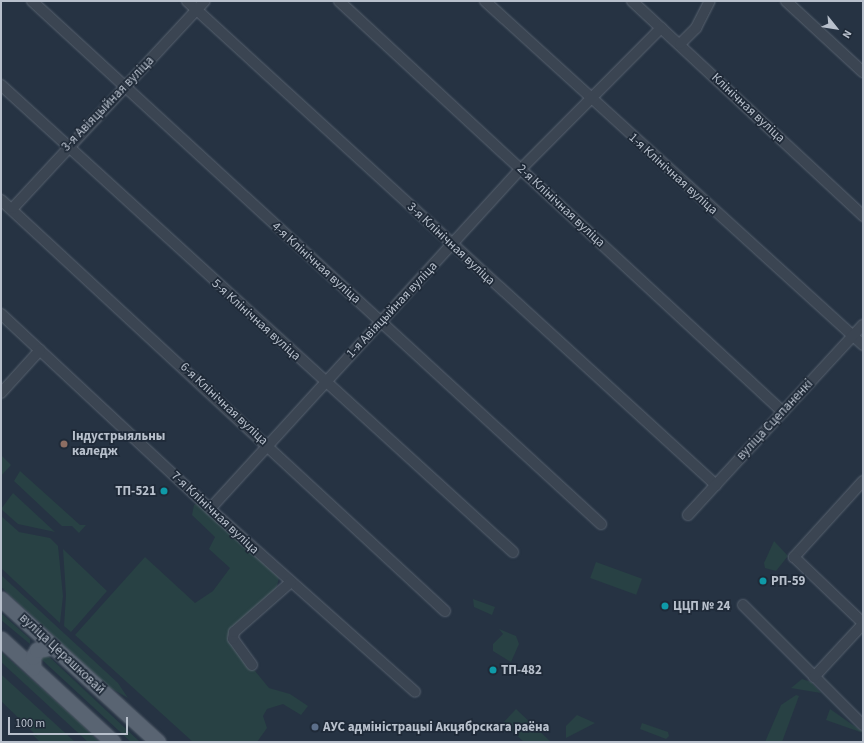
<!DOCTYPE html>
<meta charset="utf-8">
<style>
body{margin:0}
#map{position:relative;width:864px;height:743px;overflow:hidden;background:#263343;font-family:"Source Sans 3",sans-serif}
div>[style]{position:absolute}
.green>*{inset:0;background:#284144;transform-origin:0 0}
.roads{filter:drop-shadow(0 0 1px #596370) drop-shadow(0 0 1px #596370)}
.street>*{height:10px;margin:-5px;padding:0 5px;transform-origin:5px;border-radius:5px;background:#3b4552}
.primary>*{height:15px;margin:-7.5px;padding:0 7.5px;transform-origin:7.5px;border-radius:7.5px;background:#596472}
.dots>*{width:11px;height:11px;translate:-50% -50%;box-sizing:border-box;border:2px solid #1f2a38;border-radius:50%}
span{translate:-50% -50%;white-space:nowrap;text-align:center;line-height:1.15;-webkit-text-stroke:3.5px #1f2a38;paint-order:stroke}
.street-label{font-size:13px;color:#b8c0cc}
.poi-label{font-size:13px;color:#b8c0cc;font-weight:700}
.left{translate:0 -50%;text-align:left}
.right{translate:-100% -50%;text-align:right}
.frame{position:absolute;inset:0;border:2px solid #b8c0cc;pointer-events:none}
.north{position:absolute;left:816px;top:8px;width:40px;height:40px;-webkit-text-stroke:3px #1f2a38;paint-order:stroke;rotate:120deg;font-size:11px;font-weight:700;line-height:16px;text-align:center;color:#b8c0cc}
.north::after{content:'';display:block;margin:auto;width:14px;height:18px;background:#b8c0cc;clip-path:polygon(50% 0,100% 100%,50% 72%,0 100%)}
.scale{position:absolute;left:8px;top:717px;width:120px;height:18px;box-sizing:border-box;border:2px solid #b8c0cc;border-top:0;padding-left:5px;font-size:12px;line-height:14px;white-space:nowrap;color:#b8c0cc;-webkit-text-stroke:3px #1f2a38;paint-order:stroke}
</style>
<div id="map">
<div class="green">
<div style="clip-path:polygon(1px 455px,11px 465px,1px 476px)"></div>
<div style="clip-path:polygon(20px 471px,80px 525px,86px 525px,79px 533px,72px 526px,62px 526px,14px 481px)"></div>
<div style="clip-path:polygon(13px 493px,55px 532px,18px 524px,1px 509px)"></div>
<div style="clip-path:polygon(199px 503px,279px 578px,276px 590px,227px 637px,269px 688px,290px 694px,308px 706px,301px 715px,283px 704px,267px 709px,263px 716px,267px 728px,257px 742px,193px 742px,75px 635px,145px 557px,195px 603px,213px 591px,230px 568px,209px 549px,215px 537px,192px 515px,194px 505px)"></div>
<div style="clip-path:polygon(1px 516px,19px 532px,50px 538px,58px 546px,63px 596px,60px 623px,1px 568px)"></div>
<div style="clip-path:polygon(774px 541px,788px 556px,776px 571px,765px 568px,764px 563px)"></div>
<div style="clip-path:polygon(63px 549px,107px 591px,71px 632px,64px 626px,66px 595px)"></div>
<div style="left:596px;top:562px;width:49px;height:17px;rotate:20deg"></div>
<div style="clip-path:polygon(1px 575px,118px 683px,128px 698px,109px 687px,1px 587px)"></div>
<div style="clip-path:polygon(473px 599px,495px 607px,492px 615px,474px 607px)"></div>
<div style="clip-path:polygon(1px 613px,30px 639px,30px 644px,1px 620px)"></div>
<div style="clip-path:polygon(499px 629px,516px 636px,519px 644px,511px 662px,493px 651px,493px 644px,503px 634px)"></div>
<div style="clip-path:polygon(1px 652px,79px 722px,99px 742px,88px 742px,1px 662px)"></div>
<div style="clip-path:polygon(44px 652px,140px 742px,131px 742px,39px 657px)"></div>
<div style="clip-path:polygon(1px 674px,4px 677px,75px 742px,40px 742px,31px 733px,38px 737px,1px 701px)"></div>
<div style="clip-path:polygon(802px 679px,811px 682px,821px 693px,791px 688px)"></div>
<div style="clip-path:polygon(796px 695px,799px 696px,782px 742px,765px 742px,781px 705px)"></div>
<div style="clip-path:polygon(516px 709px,551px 742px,524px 742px,503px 723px)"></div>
<div style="clip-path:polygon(830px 709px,863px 732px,863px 733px,826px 720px)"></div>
<div style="clip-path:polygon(577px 715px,595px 723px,566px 738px,566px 726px)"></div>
<div style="clip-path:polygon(642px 723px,668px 732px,669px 736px,666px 739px,640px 729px)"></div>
</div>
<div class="roads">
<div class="street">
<div style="left:32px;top:1px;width:773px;rotate:42.59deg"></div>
<div style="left:187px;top:1px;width:717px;rotate:42.46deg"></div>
<div style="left:339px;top:1px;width:605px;rotate:42.79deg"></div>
<div style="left:485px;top:1px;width:511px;rotate:42.3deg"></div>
<div style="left:632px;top:1px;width:316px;rotate:42.9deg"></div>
<div style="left:786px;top:1px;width:105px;rotate:42.7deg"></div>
<div style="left:680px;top:44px;width:23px;rotate:-45deg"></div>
<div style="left:696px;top:28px;width:30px;rotate:-63deg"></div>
<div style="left:1px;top:85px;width:693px;rotate:42.37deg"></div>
<div style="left:1px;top:200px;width:605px;rotate:42.79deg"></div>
<div style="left:13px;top:208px;width:282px;rotate:-47.2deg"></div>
<div style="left:1px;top:314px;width:299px;rotate:43deg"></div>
<div style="left:220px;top:518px;width:261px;rotate:41.7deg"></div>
<div style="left:1px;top:393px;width:58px;rotate:-47.8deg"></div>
<div style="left:863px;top:481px;width:103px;rotate:132.2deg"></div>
<div style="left:794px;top:557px;width:95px;rotate:43.7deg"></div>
<div style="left:210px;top:509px;width:461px;rotate:-47.6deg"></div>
<div style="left:521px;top:169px;width:199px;rotate:-45.2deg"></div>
<div style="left:688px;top:515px;width:258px;rotate:-47.4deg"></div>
<div style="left:743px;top:605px;width:170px;rotate:45deg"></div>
<div style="left:252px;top:665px;width:32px;rotate:-126deg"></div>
<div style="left:233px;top:639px;width:7px;rotate:-82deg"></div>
<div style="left:234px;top:632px;width:76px;rotate:-41.3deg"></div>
<div style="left:814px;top:677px;width:72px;rotate:-47.2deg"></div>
</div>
<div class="primary">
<div style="left:1px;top:599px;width:212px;rotate:42.3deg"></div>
<div style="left:1px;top:639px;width:152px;rotate:42.6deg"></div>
<div style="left:33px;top:668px;width:11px;rotate:-90deg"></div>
<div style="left:33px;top:657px;width:8px;rotate:-60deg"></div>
<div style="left:37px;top:650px;width:16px;rotate:-11deg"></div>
</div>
</div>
<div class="dots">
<div style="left:64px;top:444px;background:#8d6e63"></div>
<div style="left:164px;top:491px;background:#0f9aa8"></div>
<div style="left:763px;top:581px;background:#0f9aa8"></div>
<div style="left:665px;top:606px;background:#0f9aa8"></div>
<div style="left:493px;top:670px;background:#0f9aa8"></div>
<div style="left:315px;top:727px;background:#5c6f8a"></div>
</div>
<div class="street-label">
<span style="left:108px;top:104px;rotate:-46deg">3-я Авіяцыйная вуліца</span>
<span style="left:748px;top:108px;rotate:43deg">Клінічная вуліца</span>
<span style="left:673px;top:174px;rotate:42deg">1-я Клінічная вуліца</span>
<span style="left:561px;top:206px;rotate:43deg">2-я Клінічная вуліца</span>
<span style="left:451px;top:244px;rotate:43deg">3-я Клінічная вуліца</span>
<span style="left:316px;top:263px;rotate:42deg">4-я Клінічная вуліца</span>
<span style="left:392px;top:310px;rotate:-47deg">1-я Авіяцыйная вуліца</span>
<span style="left:256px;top:320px;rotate:42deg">5-я Клінічная вуліца</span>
<span style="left:224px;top:404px;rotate:43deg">6-я Клінічная вуліца</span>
<span style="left:775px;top:420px;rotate:-47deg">вуліца Сцепаненкі</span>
<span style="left:215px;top:513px;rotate:43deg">7-я Клінічная вуліца</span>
<span style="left:62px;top:654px;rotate:43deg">вуліца Церашковай</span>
</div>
<div class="poi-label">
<span class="left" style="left:72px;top:444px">Індустрыяльны<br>каледж</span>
<span class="right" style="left:156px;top:491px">ТП-521</span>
<span class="left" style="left:771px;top:581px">РП-59</span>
<span class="left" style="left:673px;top:606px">ЦЦП № 24</span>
<span class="left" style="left:501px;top:670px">ТП-482</span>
<span class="left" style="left:323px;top:727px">АУС адміністрацыі Акцябрскага раёна</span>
</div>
<div class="frame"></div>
<div class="north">N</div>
<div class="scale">100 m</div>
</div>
